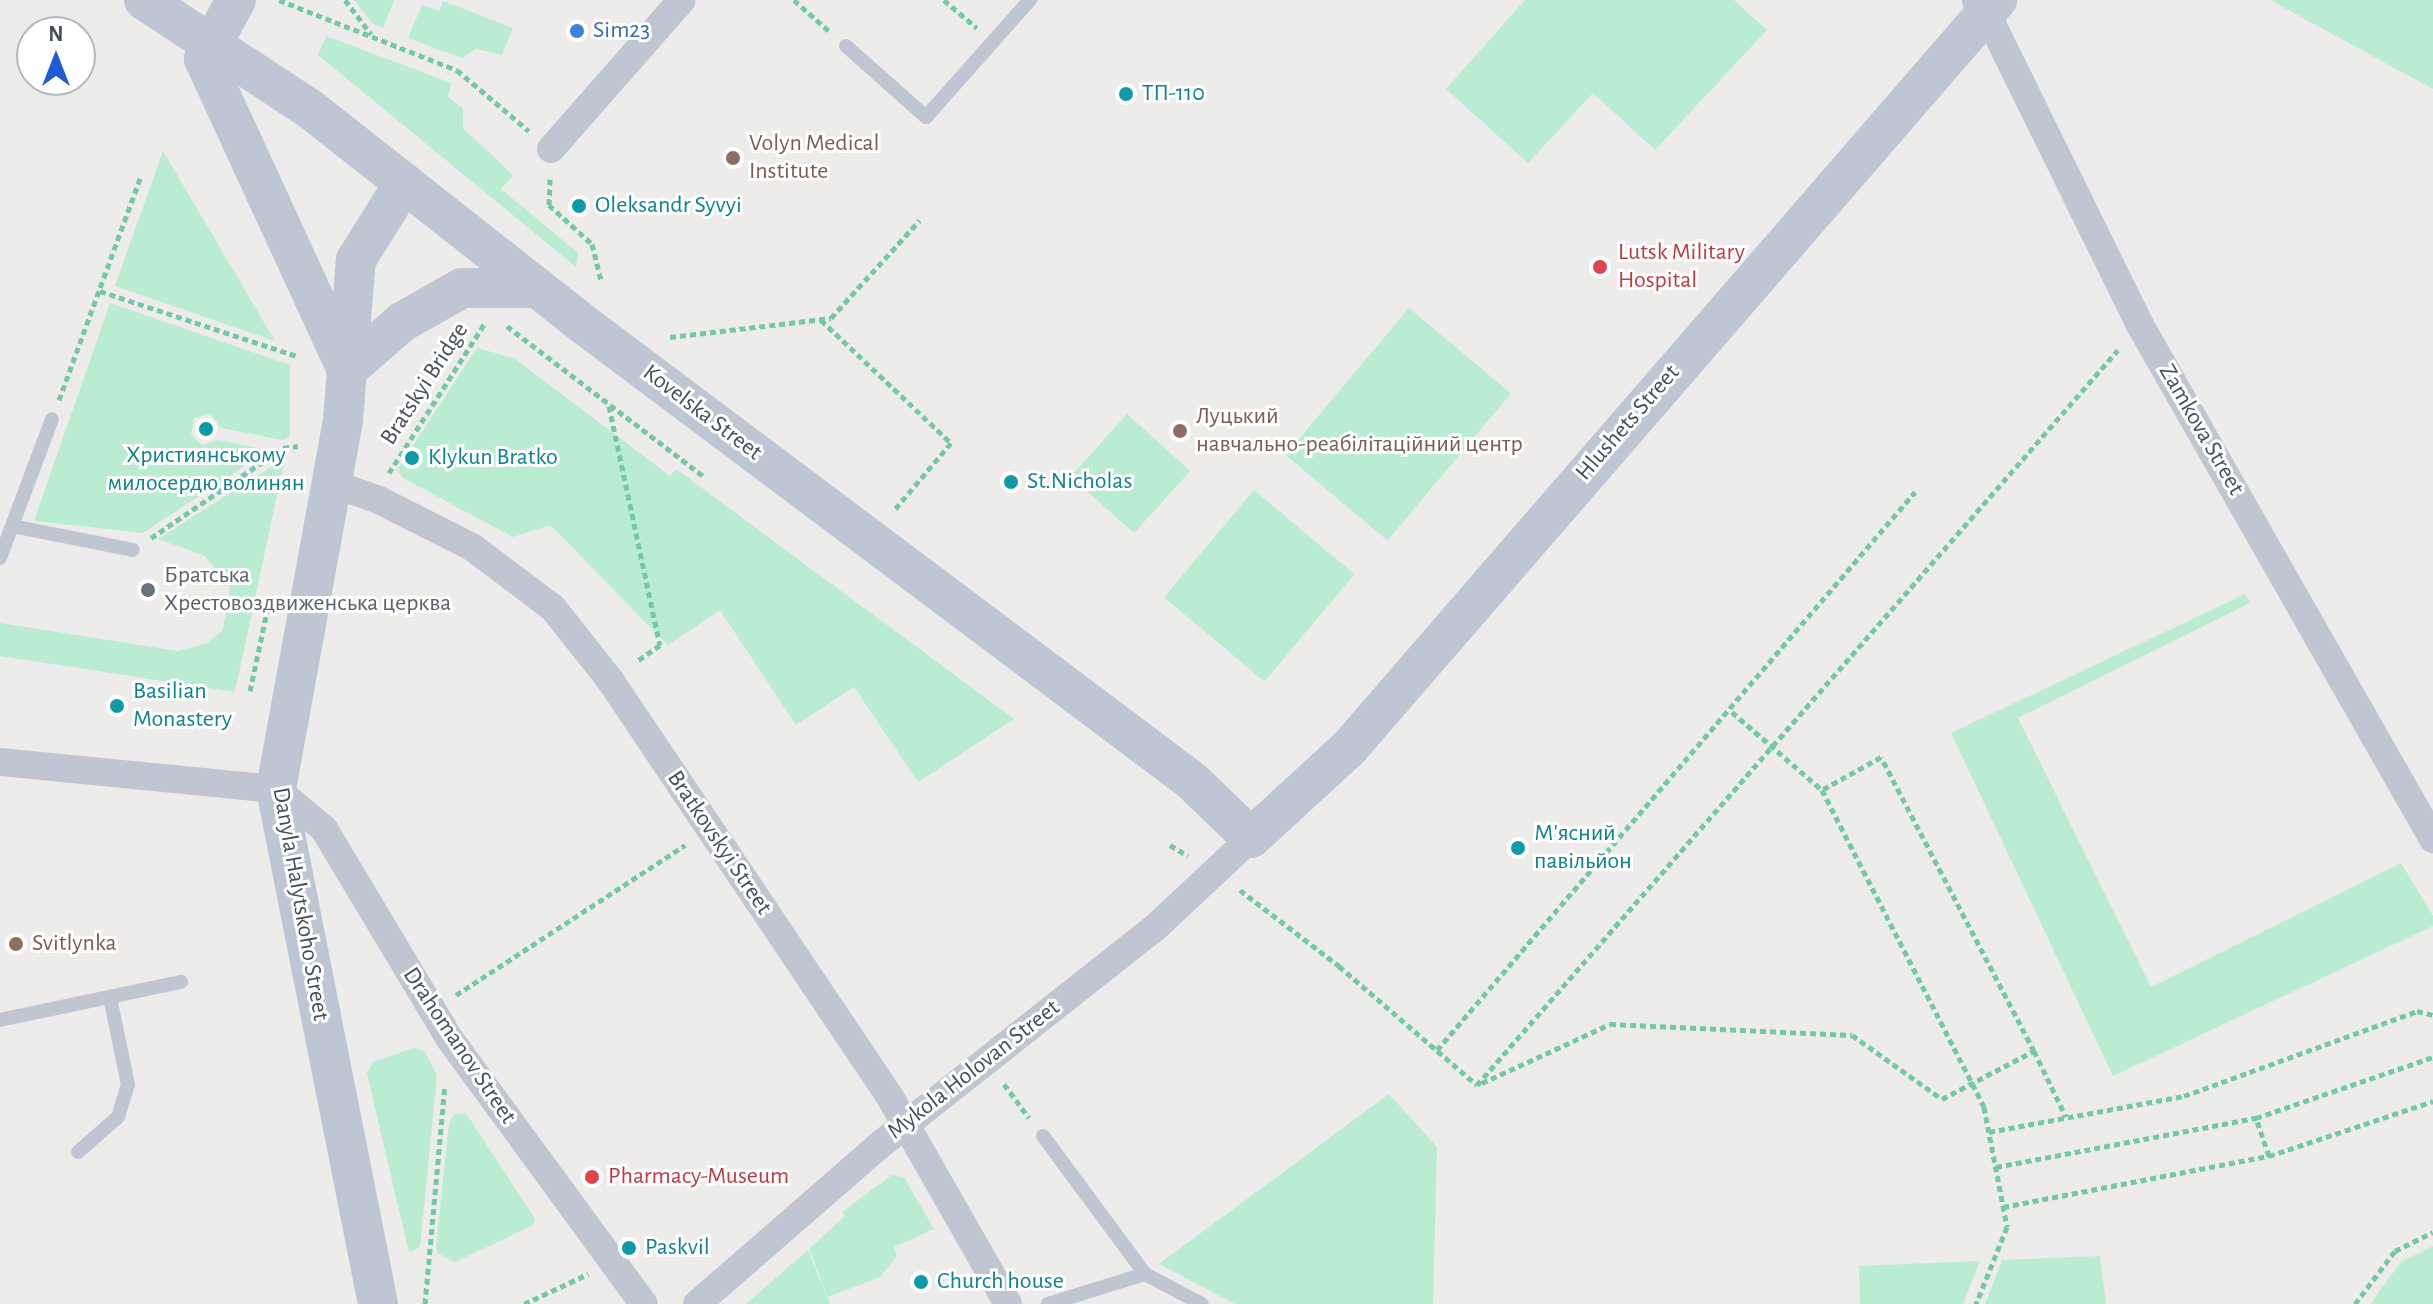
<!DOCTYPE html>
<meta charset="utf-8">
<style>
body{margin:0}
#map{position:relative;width:2433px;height:1304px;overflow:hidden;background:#eeebeb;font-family:"Alegreya Sans",sans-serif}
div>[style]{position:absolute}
.green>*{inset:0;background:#baecd2;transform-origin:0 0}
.path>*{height:5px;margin-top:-2.5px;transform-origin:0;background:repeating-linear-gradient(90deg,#73c8a7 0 6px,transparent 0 10px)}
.lane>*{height:14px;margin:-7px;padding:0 7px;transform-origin:7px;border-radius:7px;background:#bfc6d1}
.street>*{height:28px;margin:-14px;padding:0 14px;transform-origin:14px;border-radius:14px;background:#bfc6d1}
.secondary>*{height:40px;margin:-20px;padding:0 20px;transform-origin:20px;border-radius:20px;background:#bec6d4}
.dots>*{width:22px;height:22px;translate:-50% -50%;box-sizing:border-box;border:4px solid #fff;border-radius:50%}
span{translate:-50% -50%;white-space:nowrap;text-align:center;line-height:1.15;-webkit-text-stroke:6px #fff;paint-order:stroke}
.shop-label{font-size:24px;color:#366cbe}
.left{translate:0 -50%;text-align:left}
.culture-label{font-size:24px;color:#0d838f}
.education-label{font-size:24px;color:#785e54}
.health-label{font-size:24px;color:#be3a42}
.street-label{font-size:24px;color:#454d58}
.worship-label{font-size:24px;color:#5b616d}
.north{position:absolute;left:16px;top:16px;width:80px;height:80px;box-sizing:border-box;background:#fff;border:2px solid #b5b8bc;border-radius:50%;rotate:0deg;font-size:22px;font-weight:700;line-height:32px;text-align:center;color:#454d58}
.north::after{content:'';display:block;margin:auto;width:28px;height:36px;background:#1f5bd5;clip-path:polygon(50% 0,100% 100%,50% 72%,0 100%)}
</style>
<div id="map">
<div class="green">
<div style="clip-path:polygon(354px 0,394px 0,383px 28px,373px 24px)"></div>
<div style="clip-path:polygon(1525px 0,1734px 0,1767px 30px,1655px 150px,1593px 93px,1528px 163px,1446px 89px)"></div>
<div style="clip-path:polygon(2270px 0,2433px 0,2433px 89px)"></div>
<div style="clip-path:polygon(443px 1px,513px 28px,502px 55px,476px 49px,462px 58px,408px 38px,422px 5px,439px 11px)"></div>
<div style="clip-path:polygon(326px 36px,451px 83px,448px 97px,463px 109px,463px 128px,513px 175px,501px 189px,578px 253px,576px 267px,318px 55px)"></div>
<div style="clip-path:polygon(163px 151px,275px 341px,115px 286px)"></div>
<div style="clip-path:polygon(110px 303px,290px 365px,290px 436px,283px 440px,221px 428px,210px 414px,194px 418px,191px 434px,202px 445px,218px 440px,269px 450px,143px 533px,34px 521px)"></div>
<div style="left:1409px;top:308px;width:133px;height:192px;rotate:40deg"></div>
<div style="clip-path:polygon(477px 348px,514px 358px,670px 476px,676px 469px,1014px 719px,918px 782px,854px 687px,796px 725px,720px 610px,668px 645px,550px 525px,513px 537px,403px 478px,397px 470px)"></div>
<div style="left:1127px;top:414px;width:85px;height:84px;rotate:42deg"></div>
<div style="clip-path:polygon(285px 458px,235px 692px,0 656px,0 623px,178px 651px,207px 643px,223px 630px,230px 587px,205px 556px,158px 539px)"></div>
<div style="left:1254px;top:490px;width:131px;height:140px;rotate:40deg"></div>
<div style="clip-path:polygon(2245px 594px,2250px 603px,2018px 718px,2151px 987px,2401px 863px,2433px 916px,2433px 926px,2113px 1076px,1951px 733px)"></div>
<div style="clip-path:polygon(414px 1048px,424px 1051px,437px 1075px,420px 1247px,409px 1253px,367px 1073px,373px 1062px)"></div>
<div style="clip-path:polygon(1389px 1094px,1437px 1147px,1433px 1304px,1235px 1304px,1159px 1264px)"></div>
<div style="clip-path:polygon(466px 1113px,535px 1219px,533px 1225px,455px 1262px,437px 1253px,436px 1246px,449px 1123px,454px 1114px)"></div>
<div style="clip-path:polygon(892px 1175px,904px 1177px,934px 1229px,894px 1247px,897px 1256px,880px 1277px,828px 1297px,809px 1249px,845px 1216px,842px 1212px)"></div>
<div style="clip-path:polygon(2433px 1246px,2433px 1304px,2370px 1304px,2401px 1262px)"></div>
<div style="clip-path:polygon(808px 1250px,830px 1304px,746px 1304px)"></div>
<div style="clip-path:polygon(2100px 1256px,2106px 1304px,1985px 1304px,2002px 1260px)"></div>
<div style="clip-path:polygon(1980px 1261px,1963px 1304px,1860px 1304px,1859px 1266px)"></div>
</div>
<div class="path">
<div style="left:279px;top:0;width:191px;rotate:21.5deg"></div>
<div style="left:457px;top:70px;width:94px;rotate:40.3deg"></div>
<div style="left:345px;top:0;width:43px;rotate:52.6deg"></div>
<div style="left:794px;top:0;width:48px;rotate:41.6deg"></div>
<div style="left:944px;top:0;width:43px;rotate:40.3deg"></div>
<div style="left:550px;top:179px;width:26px;rotate:92deg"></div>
<div style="left:549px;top:205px;width:58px;rotate:42.2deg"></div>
<div style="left:592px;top:244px;width:38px;rotate:76deg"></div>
<div style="left:100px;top:291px;width:206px;rotate:18.3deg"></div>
<div style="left:821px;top:320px;width:179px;rotate:43.4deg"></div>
<div style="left:951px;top:443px;width:87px;rotate:130.3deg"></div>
<div style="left:507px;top:326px;width:247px;rotate:37.4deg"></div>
<div style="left:670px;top:337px;width:162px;rotate:-6.7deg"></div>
<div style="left:831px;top:318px;width:132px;rotate:-47.8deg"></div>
<div style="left:59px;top:400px;width:239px;rotate:-69.9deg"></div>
<div style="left:609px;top:406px;width:244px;rotate:78deg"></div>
<div style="left:660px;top:645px;width:29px;rotate:145deg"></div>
<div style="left:389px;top:473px;width:178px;rotate:-57.4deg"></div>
<div style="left:151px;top:538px;width:160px;rotate:-34.3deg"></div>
<div style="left:283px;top:448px;width:15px;rotate:-8deg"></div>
<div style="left:250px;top:691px;width:91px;rotate:-77.9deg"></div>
<div style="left:1732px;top:712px;width:119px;rotate:40.9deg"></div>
<div style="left:1822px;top:790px;width:356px;rotate:62.9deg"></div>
<div style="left:1984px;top:1107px;width:122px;rotate:79.1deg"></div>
<div style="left:2007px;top:1227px;width:83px;rotate:111.9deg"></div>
<div style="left:1170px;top:845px;width:21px;rotate:31deg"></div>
<div style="left:1240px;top:890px;width:125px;rotate:37.5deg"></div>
<div style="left:1339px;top:966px;width:182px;rotate:40.8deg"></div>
<div style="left:456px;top:995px;width:274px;rotate:-33.2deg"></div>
<div style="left:1437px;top:1050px;width:735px;rotate:-49.42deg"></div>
<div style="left:2034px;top:1051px;width:73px;rotate:64.1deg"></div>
<div style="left:1482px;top:1083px;width:141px;rotate:-24.7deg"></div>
<div style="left:1610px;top:1024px;width:242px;rotate:2.6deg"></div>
<div style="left:1852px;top:1035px;width:110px;rotate:35.4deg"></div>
<div style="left:1942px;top:1099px;width:104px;rotate:-27.6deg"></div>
<div style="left:2034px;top:1051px;width:331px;rotate:-117.5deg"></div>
<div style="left:1881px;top:757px;width:68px;rotate:150.8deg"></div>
<div style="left:1004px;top:1084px;width:42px;rotate:53.7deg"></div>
<div style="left:1477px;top:1085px;width:975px;rotate:-48.91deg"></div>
<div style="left:1989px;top:1132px;width:198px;rotate:-10.5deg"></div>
<div style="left:2184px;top:1096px;width:248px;rotate:-20deg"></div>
<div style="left:2417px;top:1011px;width:16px;rotate:14deg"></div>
<div style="left:2269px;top:1156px;width:40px;rotate:-108.9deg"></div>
<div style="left:2256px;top:1118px;width:187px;rotate:-19deg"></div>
<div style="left:1996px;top:1167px;width:265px;rotate:-10.7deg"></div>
<div style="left:2003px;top:1207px;width:271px;rotate:-10.9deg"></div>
<div style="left:2269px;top:1156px;width:173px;rotate:-18.5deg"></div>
<div style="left:425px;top:1304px;width:219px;rotate:-84.8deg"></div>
<div style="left:524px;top:1304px;width:71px;rotate:-25.1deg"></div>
<div style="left:2355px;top:1304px;width:66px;rotate:-53deg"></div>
<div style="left:2395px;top:1251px;width:42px;rotate:-26.6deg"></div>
</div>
<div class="lane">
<div style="left:846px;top:46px;width:107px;rotate:41.6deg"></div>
<div style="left:926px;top:117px;width:157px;rotate:-48.4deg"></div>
<div style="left:12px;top:526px;width:123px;rotate:11.2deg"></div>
<div style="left:0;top:558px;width:148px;rotate:-69.5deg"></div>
<div style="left:0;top:1020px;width:185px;rotate:-11.9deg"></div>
<div style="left:1043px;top:1136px;width:172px;rotate:53.5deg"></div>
<div style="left:78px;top:1152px;width:53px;rotate:-41.2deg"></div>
<div style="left:118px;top:1117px;width:34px;rotate:-73deg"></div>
<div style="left:128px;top:1085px;width:90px;rotate:-101.6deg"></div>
<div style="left:1048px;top:1304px;width:102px;rotate:-17.2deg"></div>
<div style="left:1145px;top:1274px;width:64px;rotate:27.8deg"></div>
</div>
<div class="street">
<div style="left:1976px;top:1px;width:15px;rotate:48deg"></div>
<div style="left:1986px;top:12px;width:349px;rotate:63.8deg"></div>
<div style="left:2140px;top:325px;width:592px;rotate:60.32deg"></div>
<div style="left:551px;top:149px;width:198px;rotate:-48.7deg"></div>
<div style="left:331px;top:483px;width:51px;rotate:19.5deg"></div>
<div style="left:379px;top:500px;width:104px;rotate:26.8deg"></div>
<div style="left:472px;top:547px;width:101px;rotate:37deg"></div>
<div style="left:553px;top:608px;width:92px;rotate:51.6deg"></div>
<div style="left:610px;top:680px;width:502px;rotate:56.12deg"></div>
<div style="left:890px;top:1097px;width:238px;rotate:60.3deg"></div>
<div style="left:0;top:762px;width:277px;rotate:5.6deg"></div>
<div style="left:276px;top:789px;width:62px;rotate:39.8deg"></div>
<div style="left:324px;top:829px;width:244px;rotate:59.1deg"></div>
<div style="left:449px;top:1038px;width:330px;rotate:53.8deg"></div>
<div style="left:697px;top:1304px;width:244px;rotate:-41deg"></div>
<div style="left:881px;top:1144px;width:353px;rotate:-38.3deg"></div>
<div style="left:1158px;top:925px;width:127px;rotate:-43.1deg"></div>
</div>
<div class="secondary">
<div style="left:144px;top:0;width:199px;rotate:33.3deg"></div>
<div style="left:310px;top:109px;width:336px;rotate:38.2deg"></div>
<div style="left:574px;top:317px;width:773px;rotate:36.9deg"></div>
<div style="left:1192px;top:781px;width:82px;rotate:44deg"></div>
<div style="left:1251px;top:838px;width:133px;rotate:-42.6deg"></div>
<div style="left:1349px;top:748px;width:990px;rotate:-49.1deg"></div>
<div style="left:236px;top:0;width:67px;rotate:118.5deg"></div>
<div style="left:204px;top:59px;width:338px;rotate:65.3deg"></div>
<div style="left:347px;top:370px;width:73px;rotate:-41.1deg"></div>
<div style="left:402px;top:322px;width:69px;rotate:-29.5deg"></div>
<div style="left:462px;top:288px;width:75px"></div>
<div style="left:378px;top:1304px;width:525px;rotate:-101.2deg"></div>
<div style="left:276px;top:789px;width:375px;rotate:-79.7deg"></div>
<div style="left:343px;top:420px;width:161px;rotate:-85.4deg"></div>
<div style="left:356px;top:260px;width:91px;rotate:-58.1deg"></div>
</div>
<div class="dots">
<div style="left:577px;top:31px;background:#3f7fe0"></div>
<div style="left:1126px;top:94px;background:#0f9aa8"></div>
<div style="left:733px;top:158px;background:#8d6e63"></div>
<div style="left:579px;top:206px;background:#0f9aa8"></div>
<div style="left:1600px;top:267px;background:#e0444e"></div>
<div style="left:206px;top:429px;background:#0f9aa8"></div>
<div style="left:1180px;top:431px;background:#8d6e63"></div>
<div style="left:412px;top:458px;background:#0f9aa8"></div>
<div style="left:1011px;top:482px;background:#0f9aa8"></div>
<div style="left:148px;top:590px;background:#6b7280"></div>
<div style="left:117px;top:706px;background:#0f9aa8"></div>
<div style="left:1518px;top:848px;background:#0f9aa8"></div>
<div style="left:16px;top:944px;background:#8d6e63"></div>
<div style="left:592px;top:1177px;background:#e0444e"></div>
<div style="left:629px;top:1248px;background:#0f9aa8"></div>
<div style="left:921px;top:1282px;background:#0f9aa8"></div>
</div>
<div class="shop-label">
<span class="left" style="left:593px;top:31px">Sim23</span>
</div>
<div class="culture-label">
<span class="left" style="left:1142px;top:94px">ТП-110</span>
<span class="left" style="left:595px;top:206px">Oleksandr Syvyi</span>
<span style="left:206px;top:470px">Християнському<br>милосердю волинян</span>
<span class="left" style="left:428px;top:458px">Klykun Bratko</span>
<span class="left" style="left:1027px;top:482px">St.Nicholas</span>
<span class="left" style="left:133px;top:706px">Basilian<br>Monastery</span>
<span class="left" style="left:1534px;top:848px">М'ясний<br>павільйон</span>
<span class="left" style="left:645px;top:1248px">Paskvil</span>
<span class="left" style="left:937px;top:1282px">Church house</span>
</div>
<div class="education-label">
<span class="left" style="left:749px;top:158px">Volyn Medical<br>Institute</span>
<span class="left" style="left:1196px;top:431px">Луцький<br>навчально-реабілітаційний центр</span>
<span class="left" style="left:32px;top:944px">Svitlynka</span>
</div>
<div class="health-label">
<span class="left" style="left:1618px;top:267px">Lutsk Military<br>Hospital</span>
<span class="left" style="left:608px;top:1177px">Pharmacy-Museum</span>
</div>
<div class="street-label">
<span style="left:425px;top:384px;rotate:-57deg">Bratskyi Bridge</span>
<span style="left:702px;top:413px;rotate:37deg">Kovelska Street</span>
<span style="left:1628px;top:423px;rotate:-49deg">Hlushets Street</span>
<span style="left:2201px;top:430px;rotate:60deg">Zamkova Street</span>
<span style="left:719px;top:843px;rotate:56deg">Bratkovskyi Street</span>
<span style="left:300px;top:904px;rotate:80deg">Danyla Halytskoho Street</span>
<span style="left:459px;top:1046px;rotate:56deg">Drahomanov Street</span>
<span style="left:974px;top:1070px;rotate:-38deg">Mykola Holovan Street</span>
</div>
<div class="worship-label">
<span class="left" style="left:164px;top:590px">Братська<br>Хрестовоздвиженська церква</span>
</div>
<div class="north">N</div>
</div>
